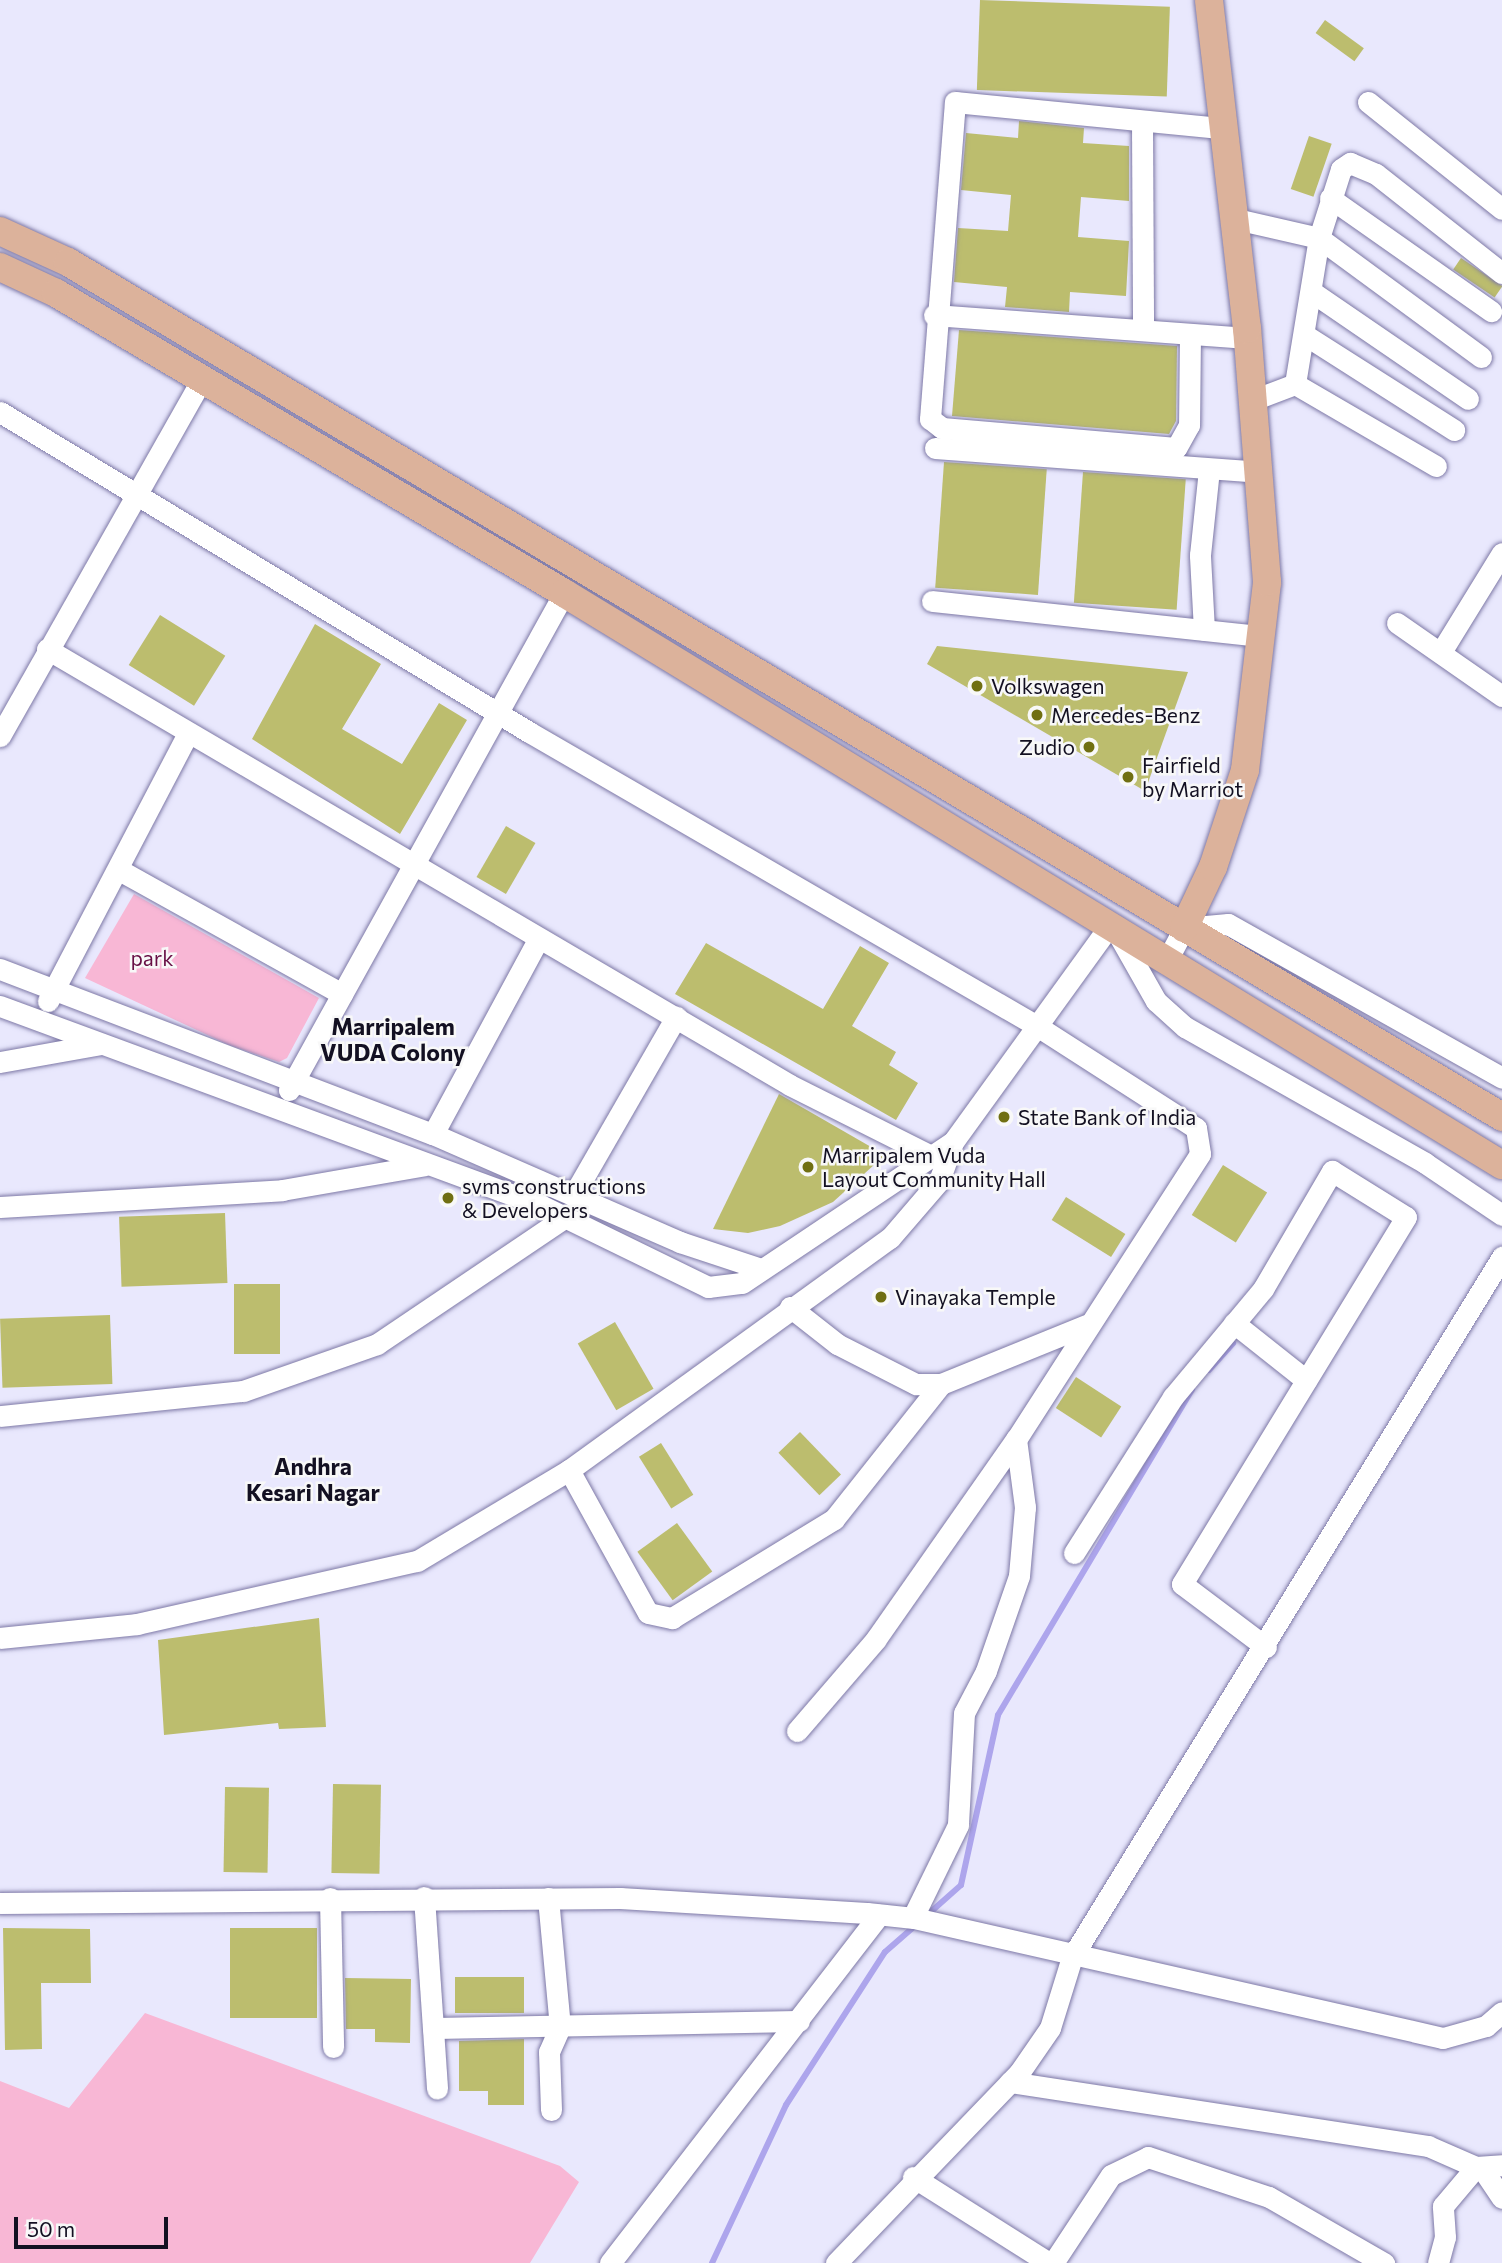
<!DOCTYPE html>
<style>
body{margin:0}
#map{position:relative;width:1502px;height:2263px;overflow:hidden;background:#e9e8fd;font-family:Commissioner,sans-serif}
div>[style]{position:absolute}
.green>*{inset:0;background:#f8b7d5}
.stream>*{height:6px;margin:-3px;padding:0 3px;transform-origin:3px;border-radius:3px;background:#ada5ec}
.building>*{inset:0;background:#bcbd6e;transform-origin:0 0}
.roads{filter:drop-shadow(0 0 2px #7d78a6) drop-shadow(0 0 2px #7d78a6)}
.minor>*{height:21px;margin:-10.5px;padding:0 10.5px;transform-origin:10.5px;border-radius:10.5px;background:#fff}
.major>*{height:28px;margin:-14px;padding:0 14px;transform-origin:14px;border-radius:14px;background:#dcb29b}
.dots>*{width:19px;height:19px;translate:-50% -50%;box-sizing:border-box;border:4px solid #f8f8f8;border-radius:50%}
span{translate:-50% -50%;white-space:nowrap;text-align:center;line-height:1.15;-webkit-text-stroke:5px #f8f8f8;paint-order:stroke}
.poi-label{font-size:21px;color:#131022}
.left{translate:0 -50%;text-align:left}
.right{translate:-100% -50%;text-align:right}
.park-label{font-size:21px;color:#670f45}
.neighbourhood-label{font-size:23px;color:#131022;font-weight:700}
.scale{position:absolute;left:14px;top:2217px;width:154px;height:32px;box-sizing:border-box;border:4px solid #131022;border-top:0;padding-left:9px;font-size:21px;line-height:24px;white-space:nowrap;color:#131022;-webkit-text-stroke:5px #f8f8f8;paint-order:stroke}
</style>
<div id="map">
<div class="green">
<div style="clip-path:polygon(134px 894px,319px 998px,287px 1058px,279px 1062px,229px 1045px,85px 978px)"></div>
<div style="clip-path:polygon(145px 2013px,560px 2166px,579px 2182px,530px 2263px,0 2263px,0 2081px,69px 2108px)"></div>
</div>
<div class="stream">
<div style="left:1209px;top:1370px;width:36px;rotate:-48deg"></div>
<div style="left:925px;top:1917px;width:48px;rotate:-41.6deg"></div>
<div style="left:961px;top:1885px;width:174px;rotate:-77.7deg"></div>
<div style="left:998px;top:1715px;width:379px;rotate:-59.2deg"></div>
<div style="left:712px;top:2263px;width:174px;rotate:-64.9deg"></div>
<div style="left:786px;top:2105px;width:182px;rotate:-57.1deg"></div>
<div style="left:885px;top:1952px;width:43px;rotate:-41.2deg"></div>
</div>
<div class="building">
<div style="left:980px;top:0;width:190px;height:90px;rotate:2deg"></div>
<div style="left:1325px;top:20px;width:48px;height:16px;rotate:36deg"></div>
<div style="clip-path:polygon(1019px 121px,1084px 128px,1083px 143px,1129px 146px,1129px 201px,1081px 197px,1078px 237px,1129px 241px,1126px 296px,1070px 292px,1069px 312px,1005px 307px,1007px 287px,954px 282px,958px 228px,1008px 231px,1011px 195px,961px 190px,966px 133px,1018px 138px)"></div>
<div style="left:1309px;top:136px;width:24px;height:56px;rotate:19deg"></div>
<div style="left:1461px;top:258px;width:50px;height:14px;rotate:34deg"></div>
<div style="clip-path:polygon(959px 330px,1177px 346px,1176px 421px,1169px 434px,952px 416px)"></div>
<div style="left:944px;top:462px;width:103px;height:126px;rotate:4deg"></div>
<div style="left:1083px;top:472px;width:103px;height:131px;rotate:4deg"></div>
<div style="left:160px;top:615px;width:77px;height:59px;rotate:32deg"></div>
<div style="clip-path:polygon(315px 624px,381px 664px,342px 729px,402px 764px,439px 703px,467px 720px,400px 834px,252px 739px)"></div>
<div style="clip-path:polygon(937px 646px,1188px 672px,1145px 791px,927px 664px)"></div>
<div style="left:506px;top:826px;width:34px;height:59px;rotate:30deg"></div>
<div style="clip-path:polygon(706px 943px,823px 1009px,860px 946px,889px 963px,852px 1026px,896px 1052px,889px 1065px,918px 1083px,896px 1120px,675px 994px)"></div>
<div style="clip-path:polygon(779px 1094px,885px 1155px,833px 1202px,780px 1226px,748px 1233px,713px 1229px)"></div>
<div style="left:1223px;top:1165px;width:52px;height:59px;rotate:32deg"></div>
<div style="left:1066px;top:1197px;width:70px;height:27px;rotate:32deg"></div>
<div style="left:225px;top:1213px;width:70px;height:106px;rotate:88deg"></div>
<div style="left:234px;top:1284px;width:46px;height:70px"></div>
<div style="left:110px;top:1315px;width:69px;height:110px;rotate:88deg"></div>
<div style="left:615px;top:1322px;width:77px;height:43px;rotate:60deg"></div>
<div style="left:1076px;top:1377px;width:54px;height:37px;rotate:33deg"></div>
<div style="left:800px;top:1432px;width:59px;height:30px;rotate:46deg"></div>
<div style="left:661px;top:1443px;width:61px;height:26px;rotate:58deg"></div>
<div style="left:677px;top:1523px;width:60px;height:49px;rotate:54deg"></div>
<div style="clip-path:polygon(319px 1618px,326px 1727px,279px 1729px,278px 1723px,164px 1735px,158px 1640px)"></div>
<div style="left:333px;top:1784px;width:48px;height:89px;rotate:1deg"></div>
<div style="left:225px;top:1787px;width:44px;height:85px;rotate:1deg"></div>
<div style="clip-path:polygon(3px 1928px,90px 1929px,91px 1983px,41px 1983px,42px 2049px,5px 2050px)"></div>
<div style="left:230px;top:1928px;width:87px;height:90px"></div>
<div style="left:455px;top:1977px;width:69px;height:36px"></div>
<div style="clip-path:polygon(345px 1978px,411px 1979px,410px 2043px,375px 2042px,375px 2029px,346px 2029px)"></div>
<div style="clip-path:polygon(524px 2039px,524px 2105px,488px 2105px,488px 2091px,459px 2091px,459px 2041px)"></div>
</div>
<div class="roads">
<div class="minor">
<div style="left:1368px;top:102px;width:171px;rotate:38.6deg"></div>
<div style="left:1142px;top:122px;width:208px;rotate:89.7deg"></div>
<div style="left:1330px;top:198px;width:197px;rotate:35.1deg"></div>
<div style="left:1232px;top:218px;width:89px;rotate:12.9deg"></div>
<div style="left:1319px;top:238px;width:201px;rotate:36.3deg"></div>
<div style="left:1312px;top:292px;width:189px;rotate:34.4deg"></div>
<div style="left:934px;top:315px;width:314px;rotate:4.2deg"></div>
<div style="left:1190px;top:334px;width:91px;rotate:90.6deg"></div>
<div style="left:1189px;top:425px;width:26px;rotate:119deg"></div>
<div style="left:1176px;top:448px;width:235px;rotate:-175.1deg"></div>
<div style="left:942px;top:428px;width:15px;rotate:-143deg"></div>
<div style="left:930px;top:419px;width:318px;rotate:-85.5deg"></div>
<div style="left:955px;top:102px;width:266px;rotate:5.6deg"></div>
<div style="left:1305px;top:335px;width:177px;rotate:32.5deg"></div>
<div style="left:1295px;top:384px;width:163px;rotate:30.2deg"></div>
<div style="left:1253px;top:400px;width:45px;rotate:-20.9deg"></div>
<div style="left:1295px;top:384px;width:148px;rotate:-80.7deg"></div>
<div style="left:1319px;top:238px;width:72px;rotate:-72.3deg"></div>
<div style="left:1341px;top:169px;width:11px;rotate:-34deg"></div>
<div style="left:1350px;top:163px;width:28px;rotate:23deg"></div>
<div style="left:1376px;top:174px;width:160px;rotate:38.2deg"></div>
<div style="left:0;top:412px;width:618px;rotate:31.17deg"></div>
<div style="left:529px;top:732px;width:587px;rotate:30.06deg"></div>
<div style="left:1037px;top:1026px;width:189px;rotate:32.7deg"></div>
<div style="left:1196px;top:1128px;width:26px;rotate:81deg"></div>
<div style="left:1200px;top:1154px;width:339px;rotate:122.8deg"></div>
<div style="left:1016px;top:1439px;width:69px;rotate:82.5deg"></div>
<div style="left:1025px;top:1507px;width:69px;rotate:95deg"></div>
<div style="left:1019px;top:1576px;width:101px;rotate:109.2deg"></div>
<div style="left:986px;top:1671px;width:47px;rotate:117.6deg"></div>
<div style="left:964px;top:1713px;width:112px;rotate:93.1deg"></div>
<div style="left:958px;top:1825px;width:102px;rotate:116.1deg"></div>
<div style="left:935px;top:448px;width:324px;rotate:4.2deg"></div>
<div style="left:932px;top:601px;width:332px;rotate:6.1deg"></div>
<div style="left:1397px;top:623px;width:128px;rotate:34.8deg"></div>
<div style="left:1204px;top:630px;width:75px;rotate:-93.1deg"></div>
<div style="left:1200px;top:555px;width:85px;rotate:-84deg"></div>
<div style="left:47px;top:649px;width:861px;rotate:30.4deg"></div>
<div style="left:790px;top:1085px;width:160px;rotate:26.7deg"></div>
<div style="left:1441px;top:652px;width:116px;rotate:-58.4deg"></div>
<div style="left:0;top:736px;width:407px;rotate:-60.5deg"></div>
<div style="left:121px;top:871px;width:253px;rotate:29.1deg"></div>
<div style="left:1118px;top:934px;width:77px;rotate:60.4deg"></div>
<div style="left:1156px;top:1001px;width:39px;rotate:42deg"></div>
<div style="left:1185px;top:1027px;width:276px;rotate:29.5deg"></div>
<div style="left:1425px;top:1163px;width:93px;rotate:34deg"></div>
<div style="left:1166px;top:962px;width:38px;rotate:-62deg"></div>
<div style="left:1184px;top:928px;width:44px;rotate:-5.2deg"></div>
<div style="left:1228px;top:924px;width:314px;rotate:29.3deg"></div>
<div style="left:0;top:969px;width:463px;rotate:20.9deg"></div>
<div style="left:433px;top:1134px;width:270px;rotate:23.6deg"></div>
<div style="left:680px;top:1242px;width:85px;rotate:18.4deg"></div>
<div style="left:48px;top:1001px;width:302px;rotate:-62.4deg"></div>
<div style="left:0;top:1006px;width:576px;rotate:20.23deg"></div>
<div style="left:540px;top:1205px;width:187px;rotate:26deg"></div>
<div style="left:708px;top:1287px;width:34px;rotate:-7deg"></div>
<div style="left:742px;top:1283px;width:254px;rotate:-33.8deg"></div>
<div style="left:953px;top:1142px;width:264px;rotate:-54.1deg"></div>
<div style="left:0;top:1062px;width:103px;rotate:-10.1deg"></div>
<div style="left:289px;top:1090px;width:568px;rotate:-61.04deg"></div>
<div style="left:433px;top:1134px;width:221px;rotate:-61.6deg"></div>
<div style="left:573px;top:1196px;width:207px;rotate:-60.1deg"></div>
<div style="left:0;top:1207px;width:283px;rotate:-3.4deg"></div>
<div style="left:282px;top:1190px;width:145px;rotate:-9.9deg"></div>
<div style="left:790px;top:1307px;width:60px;rotate:38.2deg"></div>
<div style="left:837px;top:1344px;width:89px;rotate:26.9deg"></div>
<div style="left:916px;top:1384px;width:25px"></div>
<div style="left:941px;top:1384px;width:157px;rotate:-22.1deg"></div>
<div style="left:1234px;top:1323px;width:92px;rotate:38.4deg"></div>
<div style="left:0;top:1416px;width:244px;rotate:-5.9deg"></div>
<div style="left:243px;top:1391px;width:142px;rotate:-19.3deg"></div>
<div style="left:377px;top:1344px;width:227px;rotate:-34deg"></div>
<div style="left:569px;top:1470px;width:163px;rotate:61.1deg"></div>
<div style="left:648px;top:1613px;width:25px;rotate:12deg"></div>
<div style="left:672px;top:1618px;width:190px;rotate:-31.4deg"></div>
<div style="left:834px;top:1519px;width:172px;rotate:-51.6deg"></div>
<div style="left:1074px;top:1553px;width:185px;rotate:-57.6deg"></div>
<div style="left:1173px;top:1397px;width:141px;rotate:-50.2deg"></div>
<div style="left:1263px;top:1289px;width:137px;rotate:-59.7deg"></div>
<div style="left:1332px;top:1171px;width:87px;rotate:31.9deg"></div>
<div style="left:1406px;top:1217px;width:430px;rotate:121.4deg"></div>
<div style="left:1182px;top:1584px;width:105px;rotate:36.9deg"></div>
<div style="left:0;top:1638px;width:138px;rotate:-5.8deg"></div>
<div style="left:137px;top:1624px;width:287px;rotate:-12.7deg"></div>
<div style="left:417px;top:1561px;width:177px;rotate:-30.9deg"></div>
<div style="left:569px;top:1470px;width:396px;rotate:-35.9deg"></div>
<div style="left:890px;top:1238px;width:75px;rotate:-49.3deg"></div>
<div style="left:939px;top:1181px;width:41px;rotate:-70.3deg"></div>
<div style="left:797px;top:1731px;width:121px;rotate:-49.3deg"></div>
<div style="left:876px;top:1639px;width:244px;rotate:-55deg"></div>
<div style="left:424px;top:1897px;width:192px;rotate:86.1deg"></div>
<div style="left:330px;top:1898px;width:149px;rotate:88.8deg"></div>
<div style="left:548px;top:1898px;width:130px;rotate:84.7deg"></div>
<div style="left:560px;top:2027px;width:27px;rotate:114deg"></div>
<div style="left:549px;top:2052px;width:58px;rotate:88deg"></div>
<div style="left:0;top:1903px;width:620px;rotate:-0.46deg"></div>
<div style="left:620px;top:1898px;width:247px;rotate:3.5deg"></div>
<div style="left:867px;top:1913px;width:47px;rotate:6.1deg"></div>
<div style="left:914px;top:1918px;width:542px;rotate:12.78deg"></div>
<div style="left:1443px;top:2038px;width:45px;rotate:-15.6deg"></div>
<div style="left:1486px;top:2026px;width:21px;rotate:-41deg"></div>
<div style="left:433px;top:2028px;width:366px;rotate:-1.1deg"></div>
<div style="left:1010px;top:2082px;width:423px;rotate:8.7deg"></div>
<div style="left:1428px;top:2146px;width:52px;rotate:23.6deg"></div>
<div style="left:1476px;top:2167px;width:26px;rotate:-4deg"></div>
<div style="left:1481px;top:2167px;width:37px;rotate:56deg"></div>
<div style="left:913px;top:2177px;width:161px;rotate:32.3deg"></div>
<div style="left:610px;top:2263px;width:440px;rotate:-52.3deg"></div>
<div style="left:836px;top:2263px;width:264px;rotate:-46.1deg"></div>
<div style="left:1019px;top:2073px;width:55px;rotate:-55.4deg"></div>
<div style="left:1050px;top:2028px;width:74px;rotate:-72.8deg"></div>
<div style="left:1072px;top:1957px;width:822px;rotate:-58.44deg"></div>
<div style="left:1053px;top:2263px;width:105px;rotate:-56.6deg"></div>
<div style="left:1111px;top:2175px;width:41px;rotate:-25.9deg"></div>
<div style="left:1148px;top:2157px;width:127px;rotate:18.3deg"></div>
<div style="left:1269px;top:2197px;width:133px;rotate:29.9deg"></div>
<div style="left:1438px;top:2263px;width:27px;rotate:-75deg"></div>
<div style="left:1445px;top:2237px;width:31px;rotate:-94deg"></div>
<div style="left:1443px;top:2206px;width:51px;rotate:-49.8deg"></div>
</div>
<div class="major">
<div style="left:0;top:231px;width:75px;rotate:24.5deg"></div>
<div style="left:68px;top:262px;width:1670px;rotate:30.8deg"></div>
<div style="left:0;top:267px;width:62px;rotate:24.9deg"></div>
<div style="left:56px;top:293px;width:590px;rotate:30.56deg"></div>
<div style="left:564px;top:593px;width:1099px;rotate:31.38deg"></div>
<div style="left:1184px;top:928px;width:68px;rotate:-64.6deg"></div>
<div style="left:1213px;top:867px;width:102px;rotate:-71.7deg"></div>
<div style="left:1245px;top:770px;width:189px;rotate:-83.3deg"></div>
<div style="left:1267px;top:582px;width:254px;rotate:-94.5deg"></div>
<div style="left:1247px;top:329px;width:331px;rotate:-96.6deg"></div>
</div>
</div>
<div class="dots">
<div style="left:977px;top:686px;background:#706f12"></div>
<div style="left:1037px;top:715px;background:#706f12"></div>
<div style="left:1089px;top:747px;background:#706f12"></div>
<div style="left:1128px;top:777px;background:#706f12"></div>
<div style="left:1004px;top:1117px;background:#706f12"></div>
<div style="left:808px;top:1167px;background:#706f12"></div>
<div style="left:448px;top:1198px;background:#706f12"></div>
<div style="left:881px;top:1297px;background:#706f12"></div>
</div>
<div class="poi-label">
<span class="left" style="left:991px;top:686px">Volkswagen</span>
<span class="left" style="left:1051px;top:715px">Mercedes-Benz</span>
<span class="right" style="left:1075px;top:747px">Zudio</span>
<span class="left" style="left:1142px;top:777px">Fairfield<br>by Marriot</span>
<span class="left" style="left:1018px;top:1117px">State Bank of India</span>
<span class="left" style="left:822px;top:1167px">Marripalem Vuda<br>Layout Community Hall</span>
<span class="left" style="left:462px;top:1198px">svms constructions<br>&amp; Developers</span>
<span class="left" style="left:895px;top:1297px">Vinayaka Temple</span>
</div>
<div class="park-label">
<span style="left:152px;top:958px">park</span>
</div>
<div class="neighbourhood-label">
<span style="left:393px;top:1039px">Marripalem<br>VUDA Colony</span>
<span style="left:313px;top:1479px">Andhra<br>Kesari Nagar</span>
</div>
<div class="scale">50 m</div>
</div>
